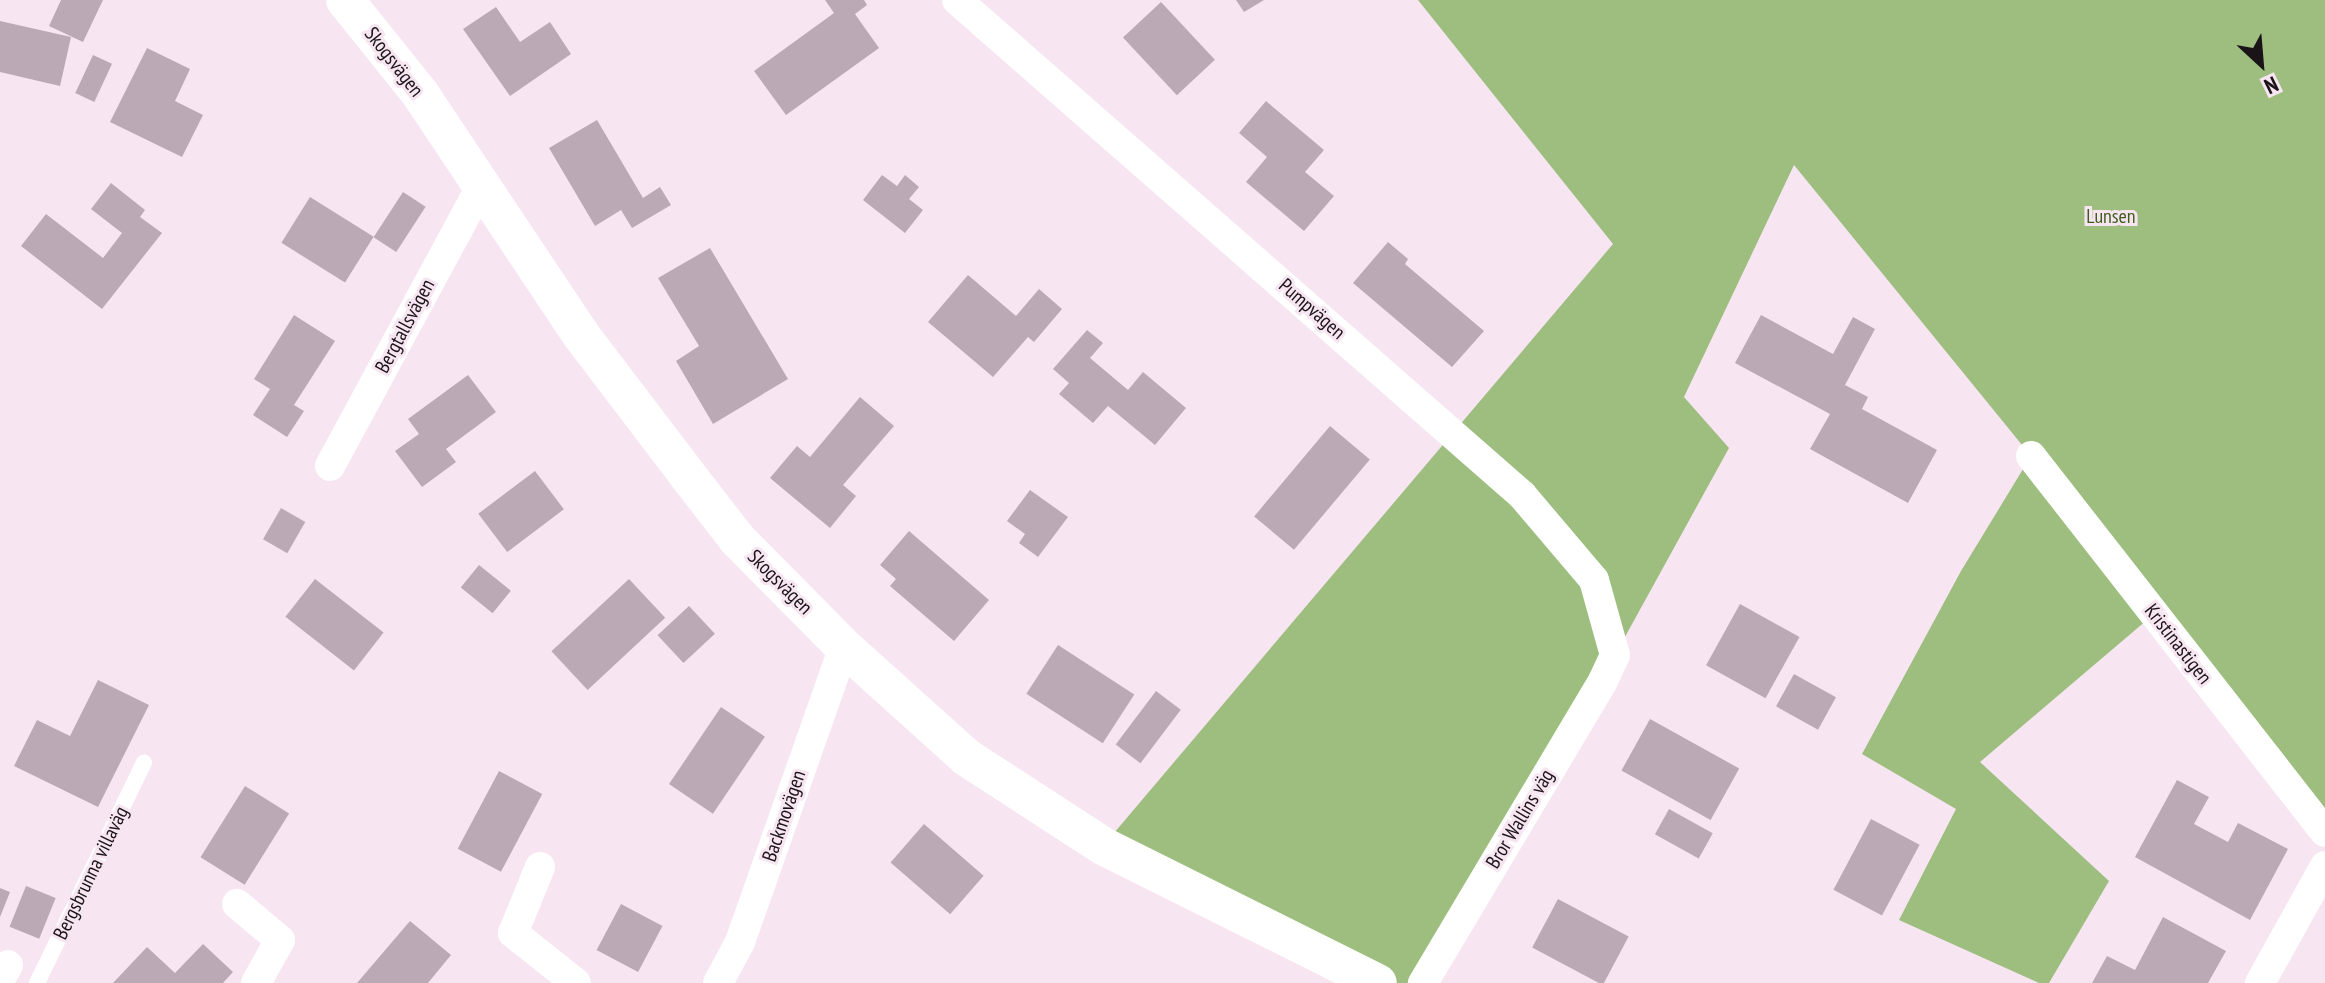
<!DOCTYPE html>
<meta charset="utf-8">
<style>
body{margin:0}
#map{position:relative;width:2325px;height:983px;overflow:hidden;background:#f7e6f2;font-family:"PT Sans Narrow",sans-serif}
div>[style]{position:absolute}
.forest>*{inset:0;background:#9dbe7e}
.building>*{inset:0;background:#bbaab5;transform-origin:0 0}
.service>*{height:16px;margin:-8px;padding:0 8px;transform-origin:8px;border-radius:8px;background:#fff}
.minor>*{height:30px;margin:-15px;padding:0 15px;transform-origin:15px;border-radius:15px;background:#fff}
.tertiary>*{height:38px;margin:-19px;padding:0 19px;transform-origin:19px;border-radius:19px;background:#fff}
span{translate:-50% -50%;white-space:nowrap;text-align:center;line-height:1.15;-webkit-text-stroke:6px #f7e6f2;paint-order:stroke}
.street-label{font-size:20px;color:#1a1418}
.park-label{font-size:20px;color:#3e5c1a}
.north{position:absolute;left:2221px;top:24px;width:80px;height:80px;-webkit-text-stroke:6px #f7e6f2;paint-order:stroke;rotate:154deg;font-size:22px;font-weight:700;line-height:32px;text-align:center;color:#1a1418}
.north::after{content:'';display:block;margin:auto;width:28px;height:36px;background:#1a1418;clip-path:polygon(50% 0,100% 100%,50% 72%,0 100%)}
</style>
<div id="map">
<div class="forest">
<div style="clip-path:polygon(1418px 0,2325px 0,2325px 832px,2154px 614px,1980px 762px,2109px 881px,2049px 983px,2039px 983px,1899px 920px,1956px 809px,1862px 754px,1961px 571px,2031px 456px,1794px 165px,1684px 397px,1729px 448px,1615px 655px,1423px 983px,1378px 983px,1103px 846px,1613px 244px)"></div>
</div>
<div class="building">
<div style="clip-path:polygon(61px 0,103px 0,83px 42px,49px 26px)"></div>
<div style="clip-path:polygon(825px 0,864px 0,867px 5px,855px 14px,879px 48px,786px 115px,754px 71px,834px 13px)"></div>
<div style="clip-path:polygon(1236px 0,1264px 0,1244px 12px)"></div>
<div style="left:1161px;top:2px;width:79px;height:52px;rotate:47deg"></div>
<div style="clip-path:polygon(496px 7px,520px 42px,550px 22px,571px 54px,510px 96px,463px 29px)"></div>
<div style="clip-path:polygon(0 21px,71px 37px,60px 86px,0 72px)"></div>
<div style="clip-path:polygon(147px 48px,190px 69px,175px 101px,203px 115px,182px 157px,110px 122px)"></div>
<div style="left:93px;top:55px;width:21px;height:42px;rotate:25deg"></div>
<div style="clip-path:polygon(1266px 101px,1324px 150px,1305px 172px,1334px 196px,1304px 231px,1246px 182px,1267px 157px,1239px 133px)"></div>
<div style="clip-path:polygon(597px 120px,643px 198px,660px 187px,671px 205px,632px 228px,621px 210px,595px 226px,549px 148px)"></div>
<div style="clip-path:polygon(882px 175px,897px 186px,905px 175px,919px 187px,909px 199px,923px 210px,905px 233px,863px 200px)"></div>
<div style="clip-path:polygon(111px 183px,145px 210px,140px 217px,162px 233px,102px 309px,21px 246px,46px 214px,103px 258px,122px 233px,91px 209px)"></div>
<div style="left:403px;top:192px;width:27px;height:54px;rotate:33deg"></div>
<div style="left:310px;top:197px;width:75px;height:54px;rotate:32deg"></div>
<div style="clip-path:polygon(1388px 242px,1408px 259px,1405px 264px,1484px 331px,1452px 367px,1353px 283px)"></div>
<div style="clip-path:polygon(710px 248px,788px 379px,713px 424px,676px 361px,699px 346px,658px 278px)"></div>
<div style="clip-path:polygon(968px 275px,1016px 316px,1039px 289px,1062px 309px,1034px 342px,1028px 337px,993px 377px,928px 322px)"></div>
<div style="clip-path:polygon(294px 315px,335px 341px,294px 405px,304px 411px,287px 437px,253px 415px,270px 389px,254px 379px)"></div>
<div style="clip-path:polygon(1761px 315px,1833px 354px,1853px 317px,1875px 329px,1845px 385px,1868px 397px,1862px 409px,1937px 450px,1908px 503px,1810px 449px,1830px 414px,1735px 363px)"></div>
<div style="clip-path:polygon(1087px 330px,1103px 343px,1090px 358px,1128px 390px,1143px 372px,1186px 408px,1155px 445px,1108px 406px,1093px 423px,1059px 394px,1069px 383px,1053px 369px)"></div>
<div style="clip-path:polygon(468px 375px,496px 412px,446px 449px,456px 462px,422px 487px,395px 451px,419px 434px,408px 419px)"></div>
<div style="clip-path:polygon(860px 397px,894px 426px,843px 485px,856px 496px,830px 528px,770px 478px,797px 446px,810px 457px)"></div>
<div style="left:1330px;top:426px;width:52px;height:118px;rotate:40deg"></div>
<div style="left:535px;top:471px;width:48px;height:71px;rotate:53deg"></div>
<div style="clip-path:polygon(1030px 490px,1068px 517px,1038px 557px,1019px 543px,1025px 534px,1007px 521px)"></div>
<div style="left:281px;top:508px;width:28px;height:36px;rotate:30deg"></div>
<div style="clip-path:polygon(909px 531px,989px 600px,954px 641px,890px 586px,896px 579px,880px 565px)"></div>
<div style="left:479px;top:565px;width:41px;height:29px;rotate:39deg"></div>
<div style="left:315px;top:579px;width:87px;height:48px;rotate:38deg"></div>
<div style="left:629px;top:579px;width:53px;height:106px;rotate:47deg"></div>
<div style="left:1740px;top:604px;width:68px;height:70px;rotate:29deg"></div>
<div style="left:689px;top:606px;width:38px;height:43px;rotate:47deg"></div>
<div style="left:1058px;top:645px;width:91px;height:58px;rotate:33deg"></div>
<div style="left:1794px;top:674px;width:48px;height:37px;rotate:29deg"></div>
<div style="clip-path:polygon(98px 680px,149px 705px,98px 807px,14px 766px,37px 720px,70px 736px)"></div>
<div style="left:1156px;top:691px;width:31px;height:67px;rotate:37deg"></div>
<div style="left:721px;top:707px;width:53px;height:93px;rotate:34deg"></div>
<div style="left:1650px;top:719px;width:102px;height:59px;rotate:29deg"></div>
<div style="left:499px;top:771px;width:49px;height:88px;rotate:28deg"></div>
<div style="clip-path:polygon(2177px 780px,2209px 797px,2194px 824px,2228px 842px,2238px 823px,2288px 849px,2250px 920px,2135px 857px)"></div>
<div style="left:245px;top:786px;width:52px;height:84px;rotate:32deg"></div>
<div style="left:1669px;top:809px;width:50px;height:29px;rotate:29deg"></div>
<div style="left:1871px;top:819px;width:55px;height:80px;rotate:28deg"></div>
<div style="left:924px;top:824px;width:79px;height:51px;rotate:41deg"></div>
<div style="left:26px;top:886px;width:32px;height:44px;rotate:22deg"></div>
<div style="clip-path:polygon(0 888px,10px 892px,0 917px)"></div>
<div style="left:1558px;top:899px;width:80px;height:55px;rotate:28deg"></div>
<div style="left:621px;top:904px;width:47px;height:52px;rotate:28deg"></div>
<div style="clip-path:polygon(2163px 917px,2226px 951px,2208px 983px,2092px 983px,2107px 956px,2135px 970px)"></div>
<div style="clip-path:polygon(410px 921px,451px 955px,428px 983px,357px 983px)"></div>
<div style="clip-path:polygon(203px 944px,233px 972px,223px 983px,113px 983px,147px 947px,175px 973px)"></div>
</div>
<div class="service">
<div style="left:37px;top:983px;width:245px;rotate:-64.1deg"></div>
</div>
<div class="minor">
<div style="left:957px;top:0;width:751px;rotate:41.22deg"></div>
<div style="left:1522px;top:495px;width:111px;rotate:49.7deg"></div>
<div style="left:1594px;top:580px;width:78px;rotate:74.4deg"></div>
<div style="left:1615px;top:655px;width:29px;rotate:115deg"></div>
<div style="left:1603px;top:681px;width:352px;rotate:120.8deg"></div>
<div style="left:2031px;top:456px;width:477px;rotate:52deg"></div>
<div style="left:330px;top:466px;width:317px;rotate:-61.6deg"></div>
<div style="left:540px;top:867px;width:71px;rotate:112.2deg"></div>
<div style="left:513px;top:933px;width:80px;rotate:38.4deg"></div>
<div style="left:237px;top:904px;width:56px;rotate:39.9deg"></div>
<div style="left:280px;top:940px;width:49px;rotate:119.2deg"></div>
<div style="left:0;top:979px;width:16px;rotate:-60deg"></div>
<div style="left:718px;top:983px;width:47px;rotate:-61.8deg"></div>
<div style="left:740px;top:942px;width:313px;rotate:-70.6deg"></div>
<div style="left:2260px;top:983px;width:134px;rotate:-60.9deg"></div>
</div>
<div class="tertiary">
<div style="left:345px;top:0;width:122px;rotate:51.3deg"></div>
<div style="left:421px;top:95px;width:288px;rotate:56.3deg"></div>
<div style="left:581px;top:335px;width:185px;rotate:52.7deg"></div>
<div style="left:693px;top:482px;width:72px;rotate:52.3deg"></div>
<div style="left:737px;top:539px;width:152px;rotate:45.3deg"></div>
<div style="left:844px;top:647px;width:164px;rotate:42deg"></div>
<div style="left:966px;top:757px;width:163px;rotate:33deg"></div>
<div style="left:1103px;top:846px;width:307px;rotate:26.5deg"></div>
</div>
<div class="street-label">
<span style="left:394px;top:62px;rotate:52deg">Skogsvägen</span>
<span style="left:1312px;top:309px;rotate:41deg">Pumpvägen</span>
<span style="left:405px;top:326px;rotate:-62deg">Bergtallsvägen</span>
<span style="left:780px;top:582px;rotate:45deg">Skogsvägen</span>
<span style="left:2178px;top:644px;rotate:52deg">Kristinastigen</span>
<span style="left:784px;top:816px;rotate:-71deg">Backmovägen</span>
<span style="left:1520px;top:819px;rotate:-59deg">Bror Wallins väg</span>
<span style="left:91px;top:873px;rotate:-64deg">Bergsbrunna villaväg</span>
</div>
<div class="park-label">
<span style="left:2111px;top:216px">Lunsen</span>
</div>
<div class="north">N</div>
</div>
